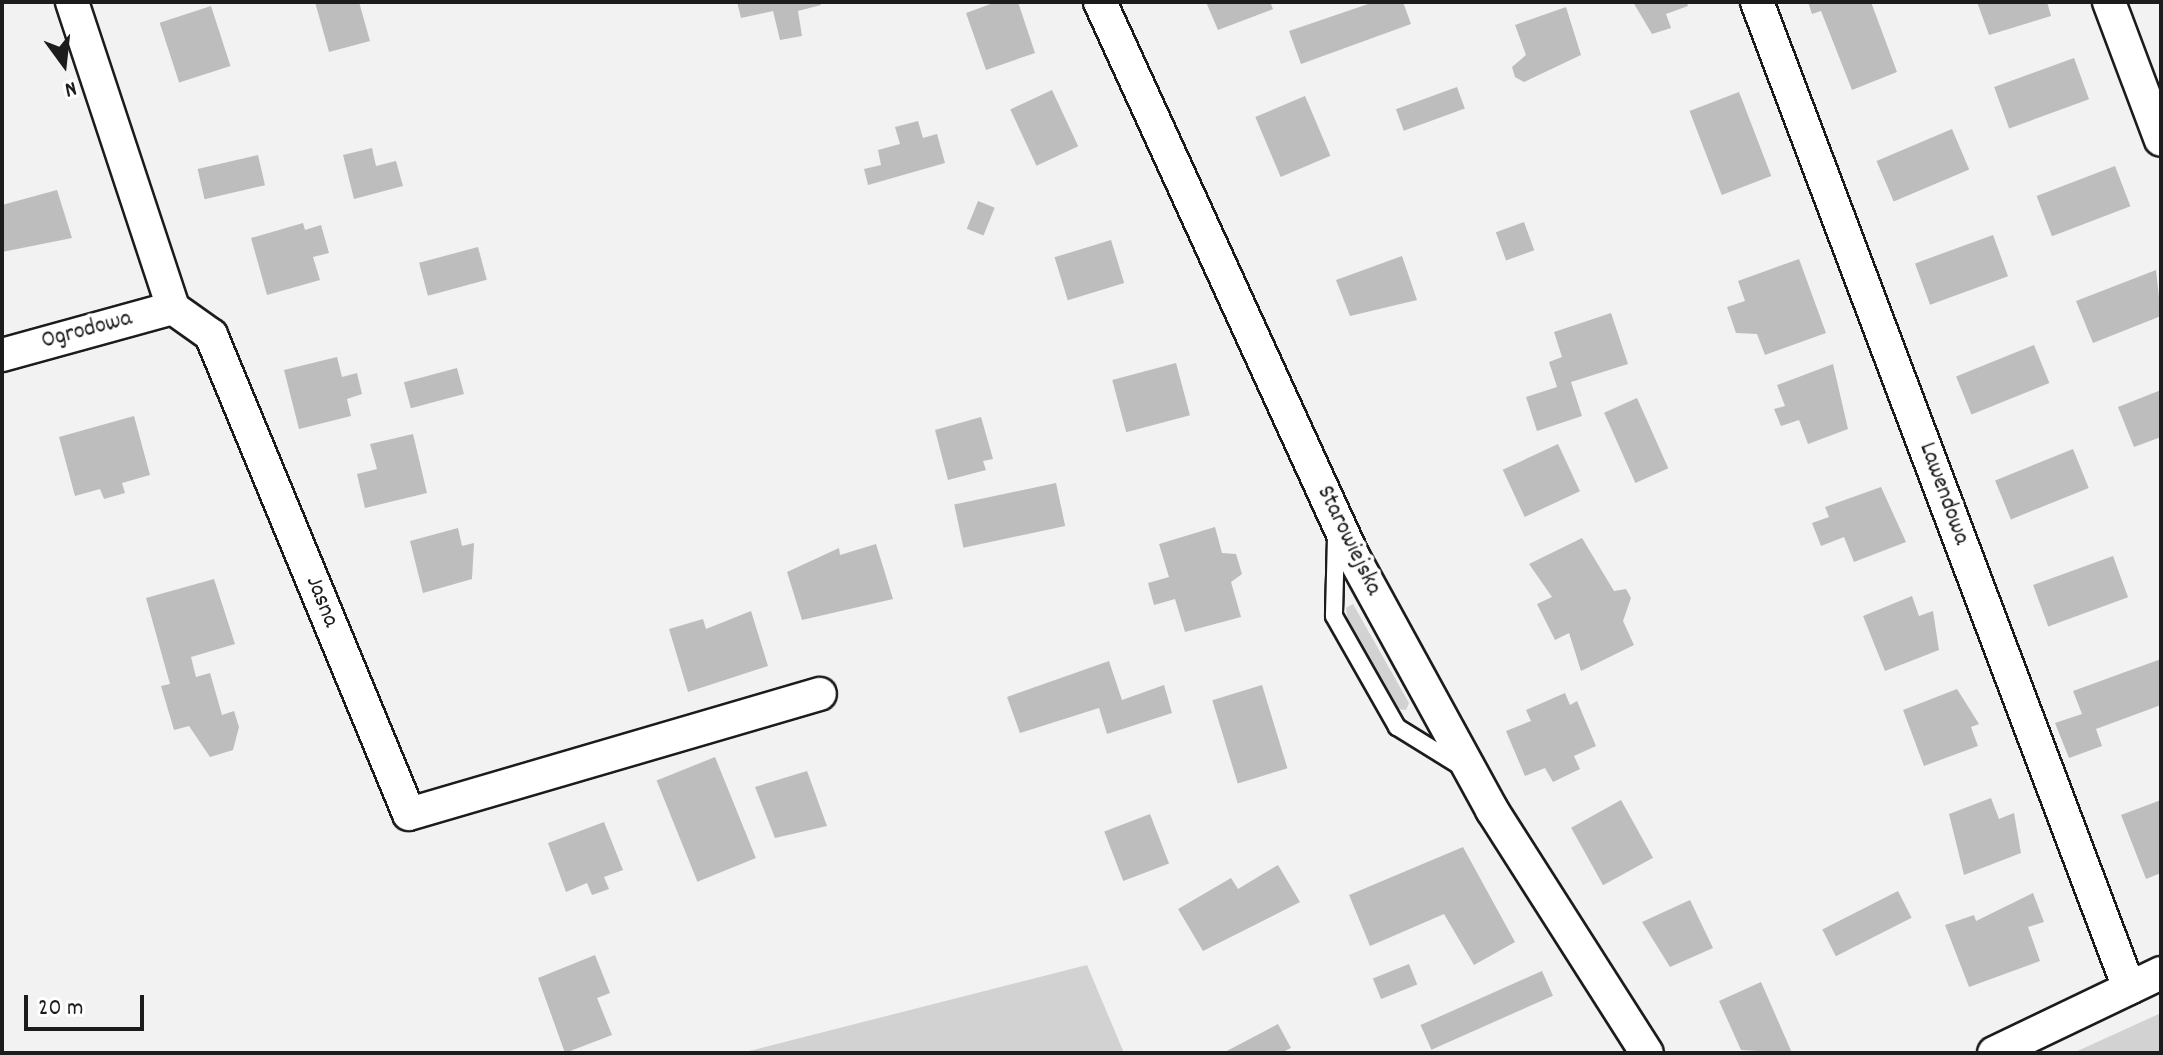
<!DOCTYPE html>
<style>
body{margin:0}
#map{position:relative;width:2163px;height:1055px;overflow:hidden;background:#f2f2f2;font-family:Dekko,sans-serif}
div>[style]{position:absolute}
.green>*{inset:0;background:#d2d2d2}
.building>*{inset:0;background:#bdbdbd;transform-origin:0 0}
.roads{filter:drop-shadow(2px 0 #1c1c1c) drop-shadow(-2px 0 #1c1c1c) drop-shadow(0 2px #1c1c1c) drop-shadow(0 -2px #1c1c1c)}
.lane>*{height:16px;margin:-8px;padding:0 8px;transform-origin:8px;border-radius:8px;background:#fff}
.street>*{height:32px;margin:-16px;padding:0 16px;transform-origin:16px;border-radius:16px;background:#fff}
span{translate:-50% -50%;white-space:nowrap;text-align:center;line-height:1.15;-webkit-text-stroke:7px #fff;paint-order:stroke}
.street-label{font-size:24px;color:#1c1c1c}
.frame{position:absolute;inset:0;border:4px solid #1c1c1c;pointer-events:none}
.north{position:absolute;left:24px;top:24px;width:80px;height:80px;-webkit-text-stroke:6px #fff;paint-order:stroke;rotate:165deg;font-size:22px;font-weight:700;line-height:32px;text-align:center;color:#1c1c1c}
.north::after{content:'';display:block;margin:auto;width:28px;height:36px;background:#1c1c1c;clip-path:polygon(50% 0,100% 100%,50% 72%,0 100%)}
.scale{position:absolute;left:24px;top:995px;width:120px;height:36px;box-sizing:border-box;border:4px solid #1c1c1c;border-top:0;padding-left:10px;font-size:24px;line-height:28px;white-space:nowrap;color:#1c1c1c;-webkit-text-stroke:6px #fff;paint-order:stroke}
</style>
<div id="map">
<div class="green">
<div style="clip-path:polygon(1353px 604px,1409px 703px,1406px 710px,1398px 709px,1348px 623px,1346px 608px)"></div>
<div style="clip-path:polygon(1087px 965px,1124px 1053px,741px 1053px)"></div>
<div style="clip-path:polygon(2161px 1013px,2161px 1053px,2073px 1053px)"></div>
</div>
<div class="building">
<div style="clip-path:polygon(315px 2px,359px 2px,370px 41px,329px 52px)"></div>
<div style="clip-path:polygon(737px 2px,820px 2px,821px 5px,798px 11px,802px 36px,780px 40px,773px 11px,741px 18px)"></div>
<div style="clip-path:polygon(996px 2px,1018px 2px,1035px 53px,986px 70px,966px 13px)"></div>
<div style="clip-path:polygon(1206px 2px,1270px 2px,1273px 9px,1218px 30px)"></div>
<div style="clip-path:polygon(1374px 2px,1403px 2px,1411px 24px,1301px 64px,1289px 31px)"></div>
<div style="clip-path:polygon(1633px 2px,1687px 2px,1688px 6px,1666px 14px,1671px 28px,1652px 34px)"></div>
<div style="clip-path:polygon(1808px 2px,1871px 2px,1897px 72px,1852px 90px,1821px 11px,1812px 14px)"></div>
<div style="clip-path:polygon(1977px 2px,2047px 2px,2051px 16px,1989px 35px)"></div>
<div style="left:211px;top:6px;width:63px;height:54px;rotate:72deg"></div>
<div style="clip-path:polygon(1566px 7px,1581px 55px,1524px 82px,1515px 77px,1512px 67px,1526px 55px,1515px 25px)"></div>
<div style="left:2074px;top:58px;width:44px;height:85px;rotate:70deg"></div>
<div style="left:1457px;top:87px;width:23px;height:65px;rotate:70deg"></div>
<div style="left:1052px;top:90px;width:62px;height:46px;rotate:65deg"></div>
<div style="left:1739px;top:92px;width:90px;height:53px;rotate:69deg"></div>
<div style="left:1305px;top:96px;width:65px;height:54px;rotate:67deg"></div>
<div style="clip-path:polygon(918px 121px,923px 138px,937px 134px,945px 163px,868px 185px,864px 169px,881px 165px,878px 150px,900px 144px,895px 127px)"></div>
<div style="left:1952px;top:129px;width:44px;height:82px;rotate:67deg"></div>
<div style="clip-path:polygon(372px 148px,376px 166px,396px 161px,403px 186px,354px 199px,343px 155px)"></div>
<div style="left:258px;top:155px;width:31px;height:62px;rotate:77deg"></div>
<div style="left:2115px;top:166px;width:43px;height:84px;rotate:69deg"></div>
<div style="clip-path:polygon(57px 190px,72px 238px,2px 252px,2px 205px)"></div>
<div style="left:978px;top:201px;width:18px;height:30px;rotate:22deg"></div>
<div style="left:1524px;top:222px;width:30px;height:30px;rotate:70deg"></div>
<div style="clip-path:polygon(303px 223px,305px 230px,321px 225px,329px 253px,313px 257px,320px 280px,267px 295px,251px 238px)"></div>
<div style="left:1993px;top:235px;width:44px;height:83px;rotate:70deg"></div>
<div style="left:1111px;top:240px;width:45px;height:59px;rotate:73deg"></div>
<div style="left:478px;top:247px;width:34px;height:61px;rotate:75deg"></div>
<div style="clip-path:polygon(1402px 256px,1417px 300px,1350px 316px,1336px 280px)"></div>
<div style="clip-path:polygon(1799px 259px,1826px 333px,1765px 355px,1757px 334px,1736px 333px,1727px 307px,1745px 301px,1738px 281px)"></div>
<div style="clip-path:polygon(2156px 270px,2161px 316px,2093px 343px,2076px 301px)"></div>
<div style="clip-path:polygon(1611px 313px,1628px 364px,1571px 382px,1582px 416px,1537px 431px,1526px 397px,1557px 387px,1549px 362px,1562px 357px,1554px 332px)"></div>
<div style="left:2034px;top:345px;width:41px;height:84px;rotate:68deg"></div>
<div style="clip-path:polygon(337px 357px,342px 377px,357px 373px,362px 394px,347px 399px,351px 416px,299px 429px,284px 370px)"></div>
<div style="left:1176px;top:363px;width:54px;height:66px;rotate:75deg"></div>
<div style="clip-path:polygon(1833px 364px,1848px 429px,1808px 444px,1799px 420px,1781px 426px,1774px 409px,1785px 406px,1777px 385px)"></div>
<div style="left:457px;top:368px;width:27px;height:55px;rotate:75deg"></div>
<div style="clip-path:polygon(2161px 390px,2161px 437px,2134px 447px,2118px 407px)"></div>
<div style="left:1637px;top:398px;width:77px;height:36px;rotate:66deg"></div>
<div style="clip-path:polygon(134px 416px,150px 475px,122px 483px,125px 493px,104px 499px,100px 489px,75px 496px,59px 437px)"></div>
<div style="clip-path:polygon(981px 417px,993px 459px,983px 461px,986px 470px,948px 480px,935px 430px)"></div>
<div style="clip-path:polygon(413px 434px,427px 493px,365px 508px,357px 474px,377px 469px,370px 444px)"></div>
<div style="left:1558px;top:444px;width:52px;height:61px;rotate:65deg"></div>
<div style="left:2073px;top:449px;width:42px;height:84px;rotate:68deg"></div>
<div style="left:1056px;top:483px;width:44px;height:104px;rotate:78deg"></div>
<div style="clip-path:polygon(1881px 487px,1906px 542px,1854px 562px,1844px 537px,1821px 546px,1812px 523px,1829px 517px,1825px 507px)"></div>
<div style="clip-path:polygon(1215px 527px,1222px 553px,1236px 554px,1242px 574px,1231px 582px,1241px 617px,1185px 632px,1175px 599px,1154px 605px,1148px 583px,1169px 577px,1159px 544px)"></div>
<div style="clip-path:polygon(458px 528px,462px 546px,474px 543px,472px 579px,423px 593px,410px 541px)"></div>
<div style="clip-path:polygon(1582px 538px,1614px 591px,1626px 589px,1631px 598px,1623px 621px,1634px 645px,1581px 671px,1569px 633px,1555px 640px,1537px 604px,1552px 597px,1529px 564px)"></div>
<div style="clip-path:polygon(876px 544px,893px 599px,802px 620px,787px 572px,839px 548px,840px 555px)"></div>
<div style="left:2113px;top:556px;width:44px;height:85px;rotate:70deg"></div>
<div style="clip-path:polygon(214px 579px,235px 644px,191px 657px,196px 677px,210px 673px,222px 715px,234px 711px,239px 727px,233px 750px,210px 757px,189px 726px,174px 730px,161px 686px,170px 684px,146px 598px)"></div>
<div style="clip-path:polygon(1912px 596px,1919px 616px,1933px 611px,1939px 650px,1885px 671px,1863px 616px)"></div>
<div style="clip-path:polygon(751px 611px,768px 666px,688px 692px,669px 629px,703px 619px,706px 629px)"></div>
<div style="clip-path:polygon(2161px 659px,2161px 705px,2096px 729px,2102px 746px,2069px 758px,2055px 723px,2082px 714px,2073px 691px)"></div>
<div style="clip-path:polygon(1109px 661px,1122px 700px,1164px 685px,1172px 713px,1107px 734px,1099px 708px,1020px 733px,1007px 697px)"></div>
<div style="left:1262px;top:685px;width:87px;height:52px;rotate:73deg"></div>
<div style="clip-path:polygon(1957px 689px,1979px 724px,1971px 727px,1978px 746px,1924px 766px,1903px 710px)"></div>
<div style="clip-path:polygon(1565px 693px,1570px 705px,1577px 701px,1596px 746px,1574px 756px,1580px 769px,1553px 782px,1545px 768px,1525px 776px,1506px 731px,1531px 721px,1526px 710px)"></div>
<div style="left:715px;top:757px;width:109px;height:63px;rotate:68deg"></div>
<div style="clip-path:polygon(807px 771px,827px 826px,775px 838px,755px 787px)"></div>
<div style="clip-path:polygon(1991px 798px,1999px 819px,2014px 813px,2021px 853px,1964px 875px,1949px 814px)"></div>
<div style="left:1621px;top:800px;width:66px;height:57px;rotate:61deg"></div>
<div style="clip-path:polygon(2161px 800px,2161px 873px,2146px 879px,2121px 815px)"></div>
<div style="left:1150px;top:814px;width:53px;height:49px;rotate:69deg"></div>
<div style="clip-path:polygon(604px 822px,623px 870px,604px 877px,609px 889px,592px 895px,587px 883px,566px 892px,548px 843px)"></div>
<div style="clip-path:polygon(1463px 847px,1515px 942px,1474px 965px,1444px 914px,1370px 946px,1349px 895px)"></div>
<div style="clip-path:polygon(1278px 865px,1300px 902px,1203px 951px,1178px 909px,1231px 878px,1238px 889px)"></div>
<div style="left:1898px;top:891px;width:30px;height:85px;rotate:63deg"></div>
<div style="clip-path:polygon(2033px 893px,2044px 922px,2028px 927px,2040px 961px,1969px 987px,1945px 925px,1974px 915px,1976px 921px)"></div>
<div style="clip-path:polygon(1690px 900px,1713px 948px,1670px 967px,1642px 922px)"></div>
<div style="clip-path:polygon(595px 955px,610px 993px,597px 998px,612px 1035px,565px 1053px,538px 978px)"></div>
<div style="left:1409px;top:964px;width:22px;height:39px;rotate:68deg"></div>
<div style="left:1542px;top:971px;width:27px;height:133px;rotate:66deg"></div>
<div style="clip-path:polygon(1761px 982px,1782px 1030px,1792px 1053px,1741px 1050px,1719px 1001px)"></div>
<div style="clip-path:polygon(1278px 1024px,1291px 1048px,1281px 1053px,1223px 1053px)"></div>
</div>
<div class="roads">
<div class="lane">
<div style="left:1336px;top:537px;width:79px;rotate:91.5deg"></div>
<div style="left:1334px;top:616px;width:128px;rotate:60.4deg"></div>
<div style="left:1397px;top:727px;width:78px;rotate:31.8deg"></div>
</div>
<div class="street">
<div style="left:72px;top:2px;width:322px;rotate:71.7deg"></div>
<div style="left:173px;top:308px;width:47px;rotate:35.4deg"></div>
<div style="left:211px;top:335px;width:518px;rotate:67.54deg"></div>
<div style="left:409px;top:814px;width:428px;rotate:-16.3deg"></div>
<div style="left:1100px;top:2px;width:609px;rotate:65.45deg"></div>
<div style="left:1353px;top:556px;width:290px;rotate:61.3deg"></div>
<div style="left:1492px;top:810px;width:288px;rotate:57.5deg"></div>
<div style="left:1757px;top:2px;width:1054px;rotate:69.33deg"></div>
<div style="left:2109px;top:2px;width:147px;rotate:69.4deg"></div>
<div style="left:2px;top:355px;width:177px;rotate:-15.4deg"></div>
<div style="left:1994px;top:1053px;width:185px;rotate:-25.6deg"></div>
</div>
</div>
<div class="street-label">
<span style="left:87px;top:331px;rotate:-15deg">Ogrodowa</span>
<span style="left:1943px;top:494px;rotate:70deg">Lawendowa</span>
<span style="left:1348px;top:541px;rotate:64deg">Starowiejska</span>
<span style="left:321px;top:602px;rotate:68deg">Jasna</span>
</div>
<div class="frame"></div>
<div class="north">N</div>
<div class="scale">20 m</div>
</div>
